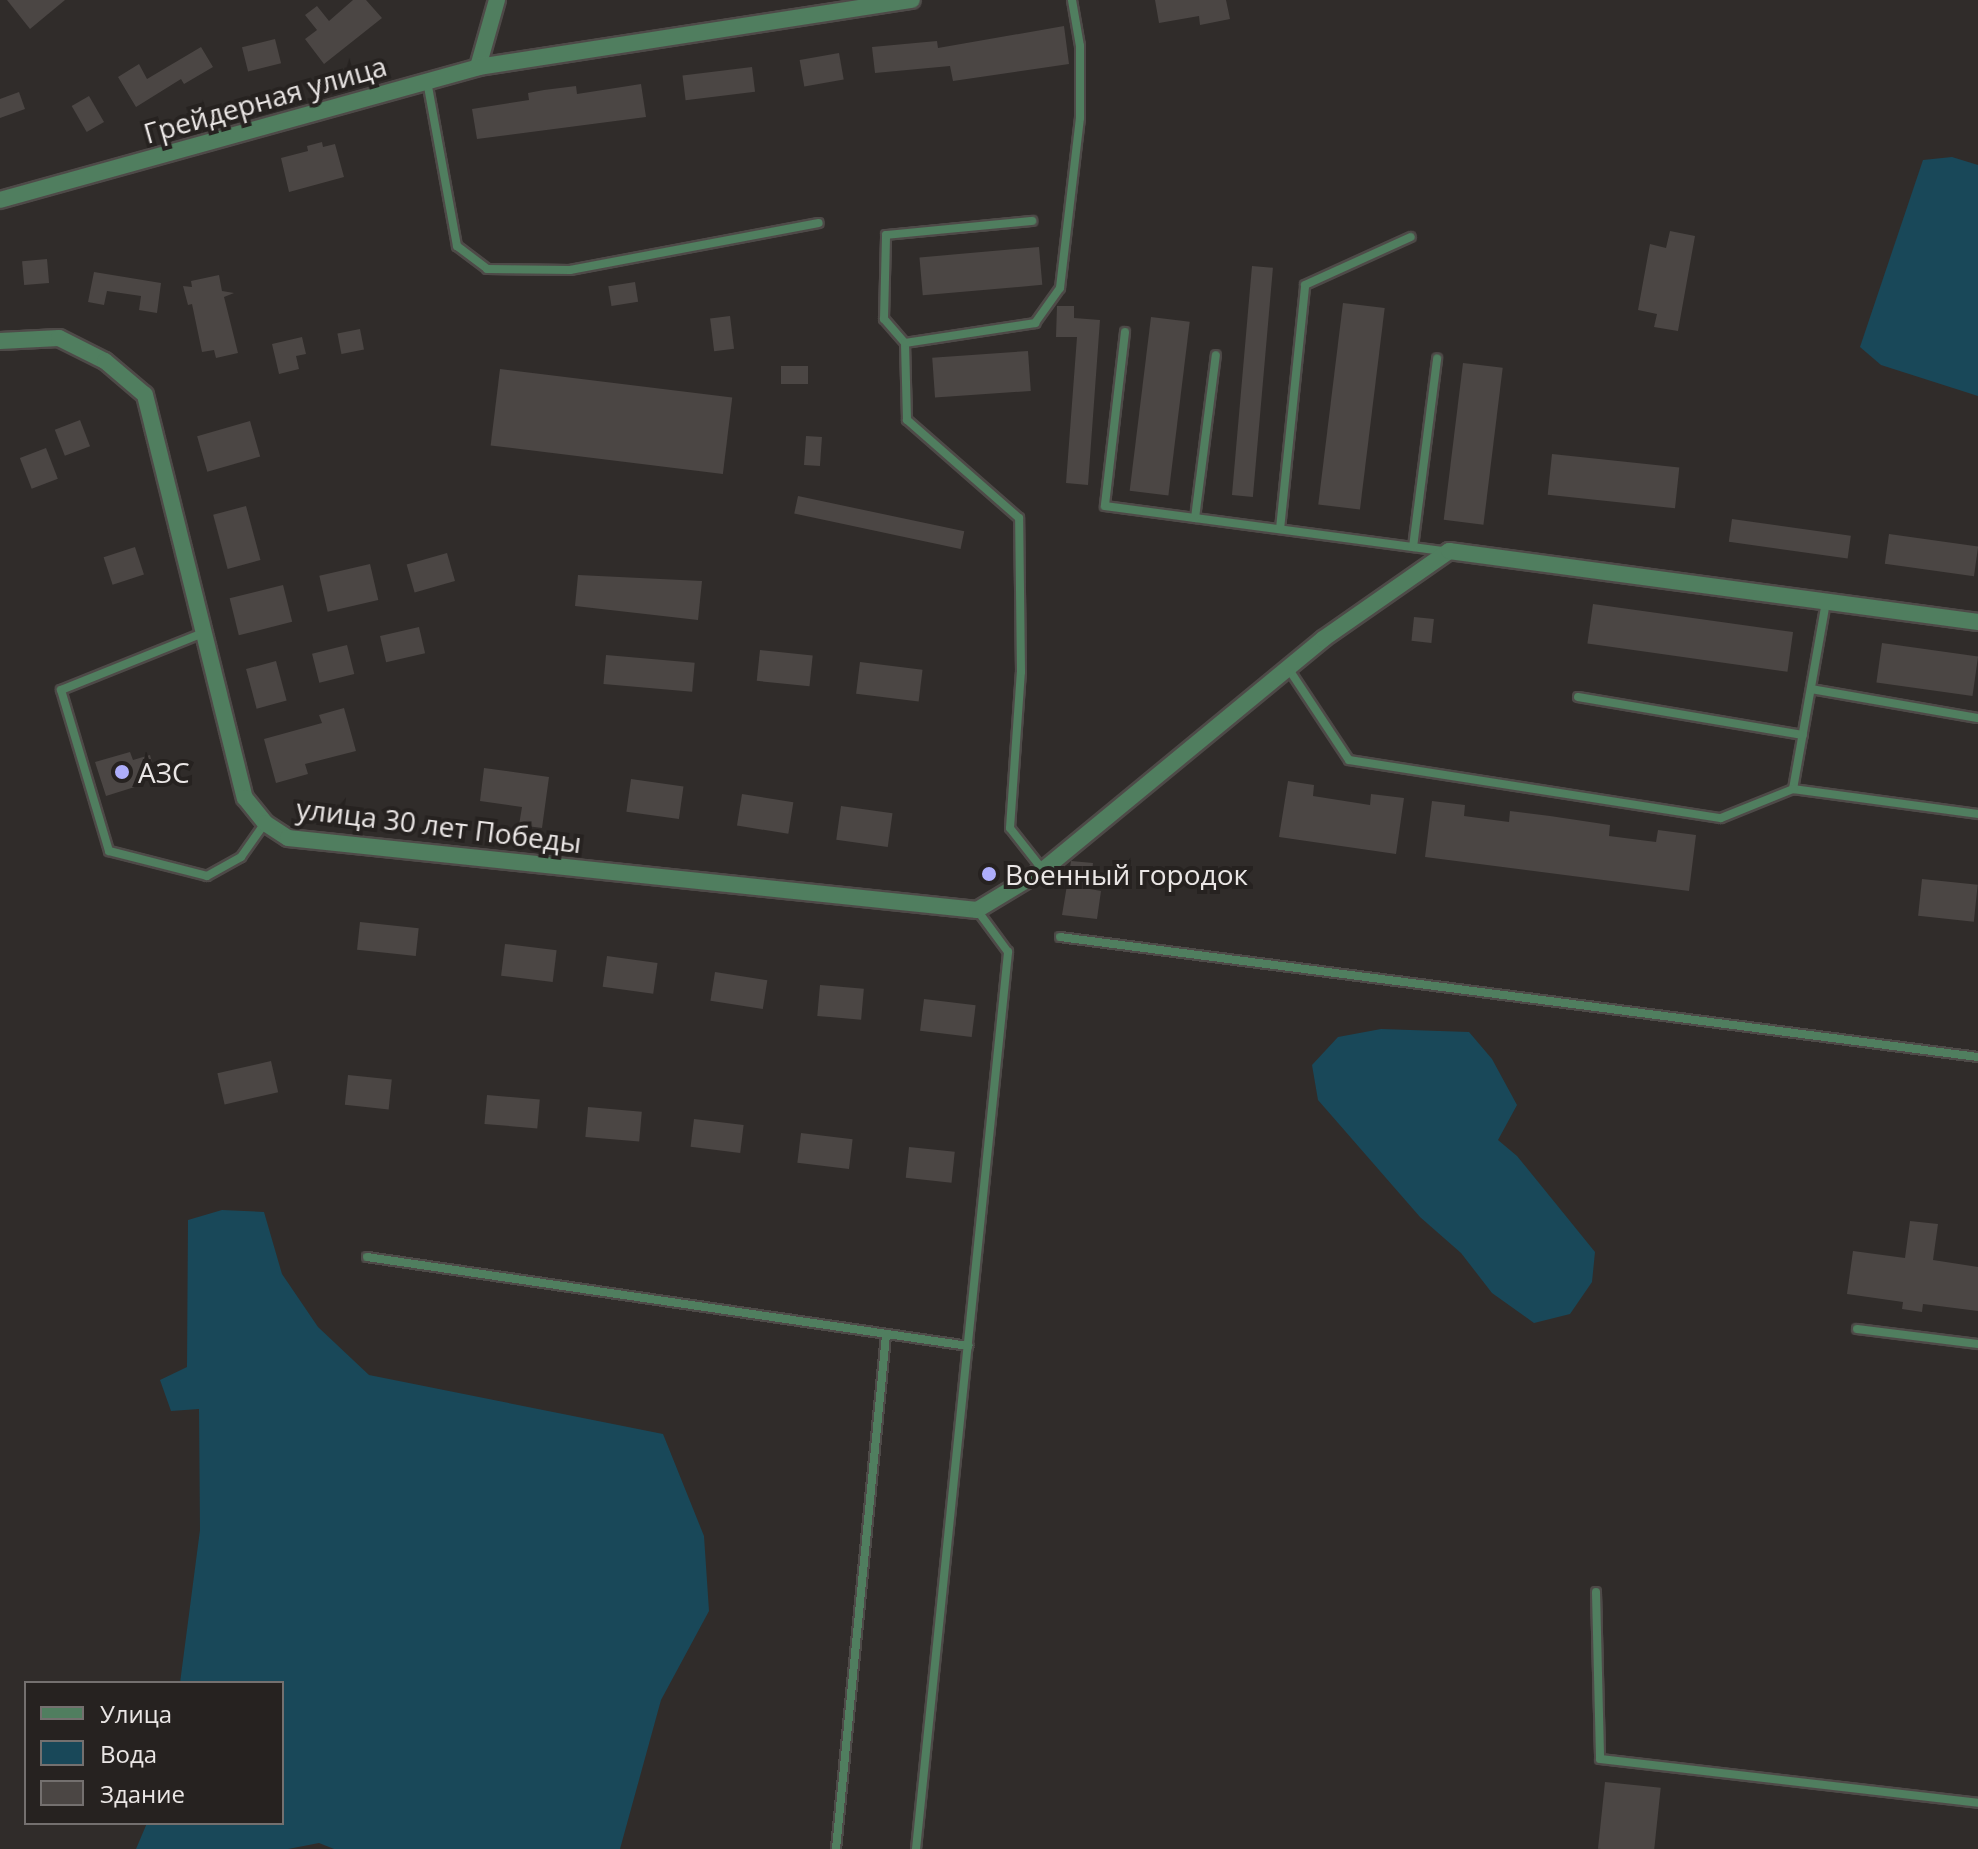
<!DOCTYPE html>
<meta charset="utf-8">
<style>
body{margin:0}
#map{position:relative;width:1978px;height:1849px;overflow:hidden;background:#302c2a;font-family:"Open Sans",sans-serif}
div>[style]{position:absolute}
.water>*{inset:0;background:#194859}
.building>*{inset:0;background:#4b4644;transform-origin:0 0}
.roads{filter:drop-shadow(2px 0 #4e4a48) drop-shadow(-2px 0 #4e4a48) drop-shadow(0 2px #4e4a48) drop-shadow(0 -2px #4e4a48)}
.service>*{height:8px;margin:-4px;padding:0 4px;transform-origin:4px;border-radius:4px;background:#507e5f}
.minor>*{height:16px;margin:-8px;padding:0 8px;transform-origin:8px;border-radius:8px;background:#507e5f}
.tertiary>*{height:16px;margin:-8px;padding:0 8px;transform-origin:8px;border-radius:8px;background:#507e5f}
.dots>*{width:22px;height:22px;translate:-50% -50%;box-sizing:border-box;border:4px solid #262220;border-radius:50%}
span{translate:-50% -50%;white-space:nowrap;text-align:center;line-height:1.15;-webkit-text-stroke:8px #262220;paint-order:stroke}
.street-label{font-size:28px;color:#eae6e5}
.poi-label{font-size:28px;color:#eae6e5}
.left{translate:0 -50%;text-align:left}
.legend{position:absolute;left:24px;top:1681px;width:260px;height:144px;box-sizing:border-box;background:#262220;border:2px solid #74706f;margin:0;padding:10px 14px;list-style:none;font-size:24px;color:#eae6e5}
.legend li{display:flex;align-items:center;gap:16px;height:40px}
.legend b{width:40px;border:2px solid #74706f}
</style>
<div id="map">
<div class="water">
<div style="clip-path:polygon(1952px 157px,1978px 165px,1978px 396px,1881px 365px,1860px 347px,1923px 160px)"></div>
<div style="clip-path:polygon(1381px 1029px,1469px 1032px,1492px 1059px,1517px 1105px,1498px 1140px,1517px 1156px,1595px 1252px,1592px 1282px,1570px 1314px,1534px 1323px,1492px 1293px,1461px 1253px,1420px 1217px,1318px 1100px,1312px 1065px,1338px 1037px)"></div>
<div style="clip-path:polygon(222px 1210px,264px 1212px,282px 1274px,318px 1327px,369px 1375px,663px 1434px,704px 1536px,709px 1611px,661px 1700px,620px 1849px,334px 1849px,319px 1843px,288px 1849px,136px 1849px,147px 1823px,282px 1823px,282px 1683px,180px 1683px,200px 1530px,199px 1409px,171px 1411px,160px 1380px,187px 1367px,188px 1220px)"></div>
</div>
<div class="building">
<div style="clip-path:polygon(7px 0,65px 0,30px 29px)"></div>
<div style="clip-path:polygon(353px 0,366px 0,382px 18px,324px 64px,305px 39px,317px 30px,305px 15px,317px 6px,329px 21px)"></div>
<div style="clip-path:polygon(1155px 0,1226px 0,1230px 19px,1200px 25px,1199px 16px,1159px 23px)"></div>
<div style="clip-path:polygon(1064px 26px,1069px 64px,953px 81px,950px 66px,875px 73px,872px 47px,937px 41px,938px 48px)"></div>
<div style="left:275px;top:39px;width:25px;height:34px;rotate:76deg"></div>
<div style="clip-path:polygon(201px 47px,213px 67px,184px 84px,181px 79px,136px 107px,118px 77px,139px 64px,147px 79px)"></div>
<div style="left:839px;top:53px;width:27px;height:40px;rotate:80deg"></div>
<div style="left:752px;top:67px;width:25px;height:70px;rotate:83deg"></div>
<div style="clip-path:polygon(641px 84px,646px 117px,477px 139px,472px 109px,529px 100px,528px 93px,544px 90px,576px 86px,577px 94px)"></div>
<div style="clip-path:polygon(19px 92px,25px 109px,0 118px,0 99px)"></div>
<div style="left:89px;top:96px;width:30px;height:20px;rotate:60deg"></div>
<div style="clip-path:polygon(322px 142px,323px 147px,335px 144px,344px 177px,289px 192px,281px 158px,308px 151px,307px 146px)"></div>
<div style="clip-path:polygon(1670px 231px,1695px 236px,1678px 331px,1654px 327px,1657px 314px,1638px 310px,1650px 244px,1666px 248px)"></div>
<div style="left:1039px;top:247px;width:38px;height:120px;rotate:85deg"></div>
<div style="left:47px;top:259px;width:24px;height:25px;rotate:85deg"></div>
<div style="left:1252px;top:266px;width:21px;height:230px;rotate:5deg"></div>
<div style="clip-path:polygon(94px 272px,161px 283px,157px 313px,139px 310px,141px 296px,107px 291px,104px 305px,88px 302px)"></div>
<div style="clip-path:polygon(219px 275px,222px 291px,234px 293px,224px 297px,238px 353px,216px 358px,214px 350px,202px 352px,192px 304px,188px 305px,183px 286px,192px 287px,191px 281px)"></div>
<div style="left:635px;top:282px;width:20px;height:27px;rotate:81deg"></div>
<div style="left:1343px;top:303px;width:42px;height:203px;rotate:7deg"></div>
<div style="clip-path:polygon(1057px 306px,1074px 306px,1074px 318px,1100px 320px,1088px 485px,1066px 483px,1077px 337px,1056px 337px)"></div>
<div style="left:730px;top:316px;width:33px;height:20px;rotate:83deg"></div>
<div style="left:1151px;top:317px;width:39px;height:175px;rotate:7deg"></div>
<div style="left:360px;top:329px;width:21px;height:23px;rotate:79deg"></div>
<div style="clip-path:polygon(302px 337px,306px 354px,296px 356px,299px 369px,279px 374px,272px 344px)"></div>
<div style="left:1028px;top:351px;width:40px;height:96px;rotate:86deg"></div>
<div style="left:1463px;top:363px;width:40px;height:158px;rotate:7deg"></div>
<div style="left:781px;top:366px;width:27px;height:18px"></div>
<div style="left:500px;top:369px;width:234px;height:77px;rotate:7deg"></div>
<div style="left:80px;top:420px;width:28px;height:27px;rotate:69deg"></div>
<div style="left:250px;top:421px;width:37px;height:55px;rotate:74deg"></div>
<div style="left:806px;top:436px;width:16px;height:29px;rotate:4deg"></div>
<div style="left:46px;top:448px;width:33px;height:28px;rotate:69deg"></div>
<div style="left:1552px;top:454px;width:128px;height:41px;rotate:6deg"></div>
<div style="left:798px;top:496px;width:170px;height:18px;rotate:12deg"></div>
<div style="left:246px;top:506px;width:56px;height:34px;rotate:75deg"></div>
<div style="left:1732px;top:519px;width:120px;height:23px;rotate:8deg"></div>
<div style="left:1889px;top:534px;width:90px;height:30px;rotate:8deg"></div>
<div style="left:135px;top:547px;width:29px;height:33px;rotate:72deg"></div>
<div style="left:447px;top:553px;width:29px;height:42px;rotate:74deg"></div>
<div style="left:370px;top:564px;width:37px;height:52px;rotate:77deg"></div>
<div style="clip-path:polygon(578px 575px,702px 581px,698px 620px,575px 606px)"></div>
<div style="left:283px;top:585px;width:38px;height:55px;rotate:76deg"></div>
<div style="left:1593px;top:604px;width:202px;height:40px;rotate:8deg"></div>
<div style="left:1414px;top:617px;width:20px;height:24px;rotate:6deg"></div>
<div style="left:419px;top:627px;width:27px;height:40px;rotate:77deg"></div>
<div style="left:1882px;top:643px;width:97px;height:40px;rotate:8deg"></div>
<div style="left:347px;top:645px;width:30px;height:36px;rotate:76deg"></div>
<div style="left:760px;top:650px;width:53px;height:31px;rotate:6deg"></div>
<div style="left:606px;top:655px;width:89px;height:29px;rotate:5deg"></div>
<div style="left:276px;top:661px;width:41px;height:31px;rotate:75deg"></div>
<div style="left:860px;top:662px;width:63px;height:32px;rotate:7deg"></div>
<div style="clip-path:polygon(344px 708px,356px 751px,305px 764px,308px 774px,276px 783px,264px 739px,322px 723px,319px 715px)"></div>
<div style="clip-path:polygon(130px 752px,133px 760px,150px 755px,154px 770px,138px 775px,141px 785px,106px 796px,95px 762px)"></div>
<div style="clip-path:polygon(484px 768px,549px 777px,542px 828px,519px 825px,522px 807px,480px 801px)"></div>
<div style="left:631px;top:779px;width:53px;height:33px;rotate:8deg"></div>
<div style="clip-path:polygon(1288px 781px,1314px 785px,1313px 796px,1370px 805px,1371px 794px,1404px 798px,1396px 854px,1279px 837px)"></div>
<div style="left:742px;top:794px;width:52px;height:32px;rotate:9deg"></div>
<div style="clip-path:polygon(1432px 801px,1465px 805px,1464px 816px,1509px 822px,1510px 811px,1550px 816px,1610px 825px,1609px 836px,1656px 842px,1658px 830px,1696px 835px,1689px 891px,1425px 857px)"></div>
<div style="left:841px;top:806px;width:52px;height:34px;rotate:8deg"></div>
<div style="clip-path:polygon(1071px 861px,1093px 863px,1090px 889px,1101px 891px,1097px 919px,1062px 915px)"></div>
<div style="left:1922px;top:879px;width:56px;height:37px;rotate:6deg"></div>
<div style="left:360px;top:922px;width:59px;height:28px;rotate:6deg"></div>
<div style="left:505px;top:944px;width:52px;height:32px;rotate:7deg"></div>
<div style="left:607px;top:956px;width:51px;height:31px;rotate:8deg"></div>
<div style="left:715px;top:972px;width:53px;height:29px;rotate:9deg"></div>
<div style="left:820px;top:985px;width:44px;height:31px;rotate:5deg"></div>
<div style="left:924px;top:999px;width:52px;height:32px;rotate:7deg"></div>
<div style="left:271px;top:1061px;width:32px;height:55px;rotate:77deg"></div>
<div style="left:348px;top:1075px;width:44px;height:30px;rotate:6deg"></div>
<div style="left:487px;top:1095px;width:53px;height:29px;rotate:5deg"></div>
<div style="left:588px;top:1107px;width:54px;height:30px;rotate:5deg"></div>
<div style="left:694px;top:1119px;width:50px;height:28px;rotate:7deg"></div>
<div style="left:801px;top:1133px;width:52px;height:30px;rotate:7deg"></div>
<div style="left:909px;top:1147px;width:46px;height:31px;rotate:6deg"></div>
<div style="clip-path:polygon(1910px 1221px,1938px 1224px,1933px 1260px,1978px 1267px,1978px 1311px,1923px 1304px,1922px 1312px,1902px 1309px,1903px 1302px,1847px 1294px,1853px 1251px,1905px 1258px)"></div>
<div style="left:1605px;top:1782px;width:56px;height:67px;rotate:6deg"></div>
</div>
<div class="roads">
<div class="service">
<div style="left:427px;top:81px;width:168px;rotate:79.7deg"></div>
<div style="left:457px;top:246px;width:38px;rotate:37deg"></div>
<div style="left:487px;top:269px;width:83px;rotate:0.7deg"></div>
<div style="left:570px;top:270px;width:253px;rotate:-10.7deg"></div>
<div style="left:1125px;top:332px;width:175px;rotate:96.6deg"></div>
<div style="left:1105px;top:506px;width:342px;rotate:7.6deg"></div>
<div style="left:905px;top:343px;width:32px;rotate:-131deg"></div>
<div style="left:884px;top:319px;width:84px;rotate:-88.6deg"></div>
<div style="left:886px;top:235px;width:147px;rotate:-5.5deg"></div>
<div style="left:1195px;top:518px;width:164px;rotate:-82.7deg"></div>
<div style="left:1280px;top:529px;width:245px;rotate:-84.1deg"></div>
<div style="left:1305px;top:285px;width:116px;rotate:-24.4deg"></div>
<div style="left:1413px;top:547px;width:190px;rotate:-82.7deg"></div>
<div style="left:1826px;top:602px;width:190px;rotate:100deg"></div>
<div style="left:1793px;top:789px;width:187px;rotate:7.7deg"></div>
<div style="left:203px;top:633px;width:153px;rotate:158.1deg"></div>
<div style="left:61px;top:690px;width:168px;rotate:73.4deg"></div>
<div style="left:109px;top:851px;width:101px;rotate:14.3deg"></div>
<div style="left:207px;top:876px;width:39px;rotate:-29deg"></div>
<div style="left:241px;top:857px;width:42px;rotate:-54.8deg"></div>
<div style="left:1288px;top:668px;width:110px;rotate:56.5deg"></div>
<div style="left:1349px;top:760px;width:376px;rotate:8.9deg"></div>
<div style="left:1721px;top:818px;width:78px;rotate:-21.9deg"></div>
<div style="left:1811px;top:689px;width:169px;rotate:9.9deg"></div>
<div style="left:1578px;top:697px;width:228px;rotate:9.6deg"></div>
<div style="left:1043px;top:870px;width:53px;rotate:-128.2deg"></div>
<div style="left:1010px;top:828px;width:156px;rotate:-86deg"></div>
<div style="left:1021px;top:672px;width:154px;rotate:-90.7deg"></div>
<div style="left:1019px;top:518px;width:149px;rotate:-138.8deg"></div>
<div style="left:907px;top:420px;width:77px;rotate:-91.5deg"></div>
<div style="left:905px;top:343px;width:132px;rotate:-8.7deg"></div>
<div style="left:1035px;top:323px;width:43px;rotate:-54.5deg"></div>
<div style="left:1060px;top:288px;width:171px;rotate:-83.3deg"></div>
<div style="left:1080px;top:118px;width:72px;rotate:-90deg"></div>
<div style="left:1080px;top:46px;width:47px;rotate:-99.9deg"></div>
<div style="left:1060px;top:937px;width:926px;rotate:7.45deg"></div>
<div style="left:367px;top:1257px;width:608px;rotate:8.42deg"></div>
<div style="left:1857px;top:1329px;width:122px;rotate:7.1deg"></div>
<div style="left:1596px;top:1592px;width:167px;rotate:88.6deg"></div>
<div style="left:1600px;top:1759px;width:381px;rotate:6.6deg"></div>
<div style="left:836px;top:1849px;width:516px;rotate:-84.44deg"></div>
<div style="left:916px;top:1849px;width:902px;rotate:-84.14deg"></div>
<div style="left:1008px;top:952px;width:52px;rotate:-126.4deg"></div>
</div>
<div class="minor">
<div style="left:478px;top:67px;width:70px;rotate:-74.2deg"></div>
<div style="left:0;top:200px;width:496px;rotate:-15.5deg"></div>
<div style="left:478px;top:67px;width:439px;rotate:-8.8deg"></div>
</div>
<div class="tertiary">
<div style="left:0;top:341px;width:59px;rotate:-2.9deg"></div>
<div style="left:59px;top:338px;width:51px;rotate:26.6deg"></div>
<div style="left:105px;top:361px;width:52px;rotate:40.4deg"></div>
<div style="left:145px;top:395px;width:415px;rotate:76.1deg"></div>
<div style="left:245px;top:798px;width:32px;rotate:51deg"></div>
<div style="left:265px;top:823px;width:27px;rotate:33deg"></div>
<div style="left:288px;top:838px;width:693px;rotate:5.97deg"></div>
<div style="left:977px;top:910px;width:77px;rotate:-31.2deg"></div>
<div style="left:1043px;top:870px;width:363px;rotate:-39.5deg"></div>
<div style="left:1323px;top:639px;width:154px;rotate:-34.9deg"></div>
<div style="left:1449px;top:551px;width:534px;rotate:7.64deg"></div>
</div>
</div>
<div class="dots">
<div style="left:122px;top:772px;background:#aeaefb"></div>
<div style="left:989px;top:874px;background:#aeaefb"></div>
</div>
<div class="street-label">
<span style="left:265px;top:99px;rotate:-16deg">Грейдерная улица</span>
<span style="left:439px;top:825px;rotate:7deg">улица 30 лет Победы</span>
</div>
<div class="poi-label">
<span class="left" style="left:138px;top:772px">АЗС</span>
<span class="left" style="left:1005px;top:874px">Военный городок</span>
</div>
<ul class="legend">
<li><b style="height:10px;background:#507e5f"></b>Улица</li>
<li><b style="height:22px;background:#194859"></b>Вода</li>
<li><b style="height:22px;background:#4b4644"></b>Здание</li>
</ul>
</div>
